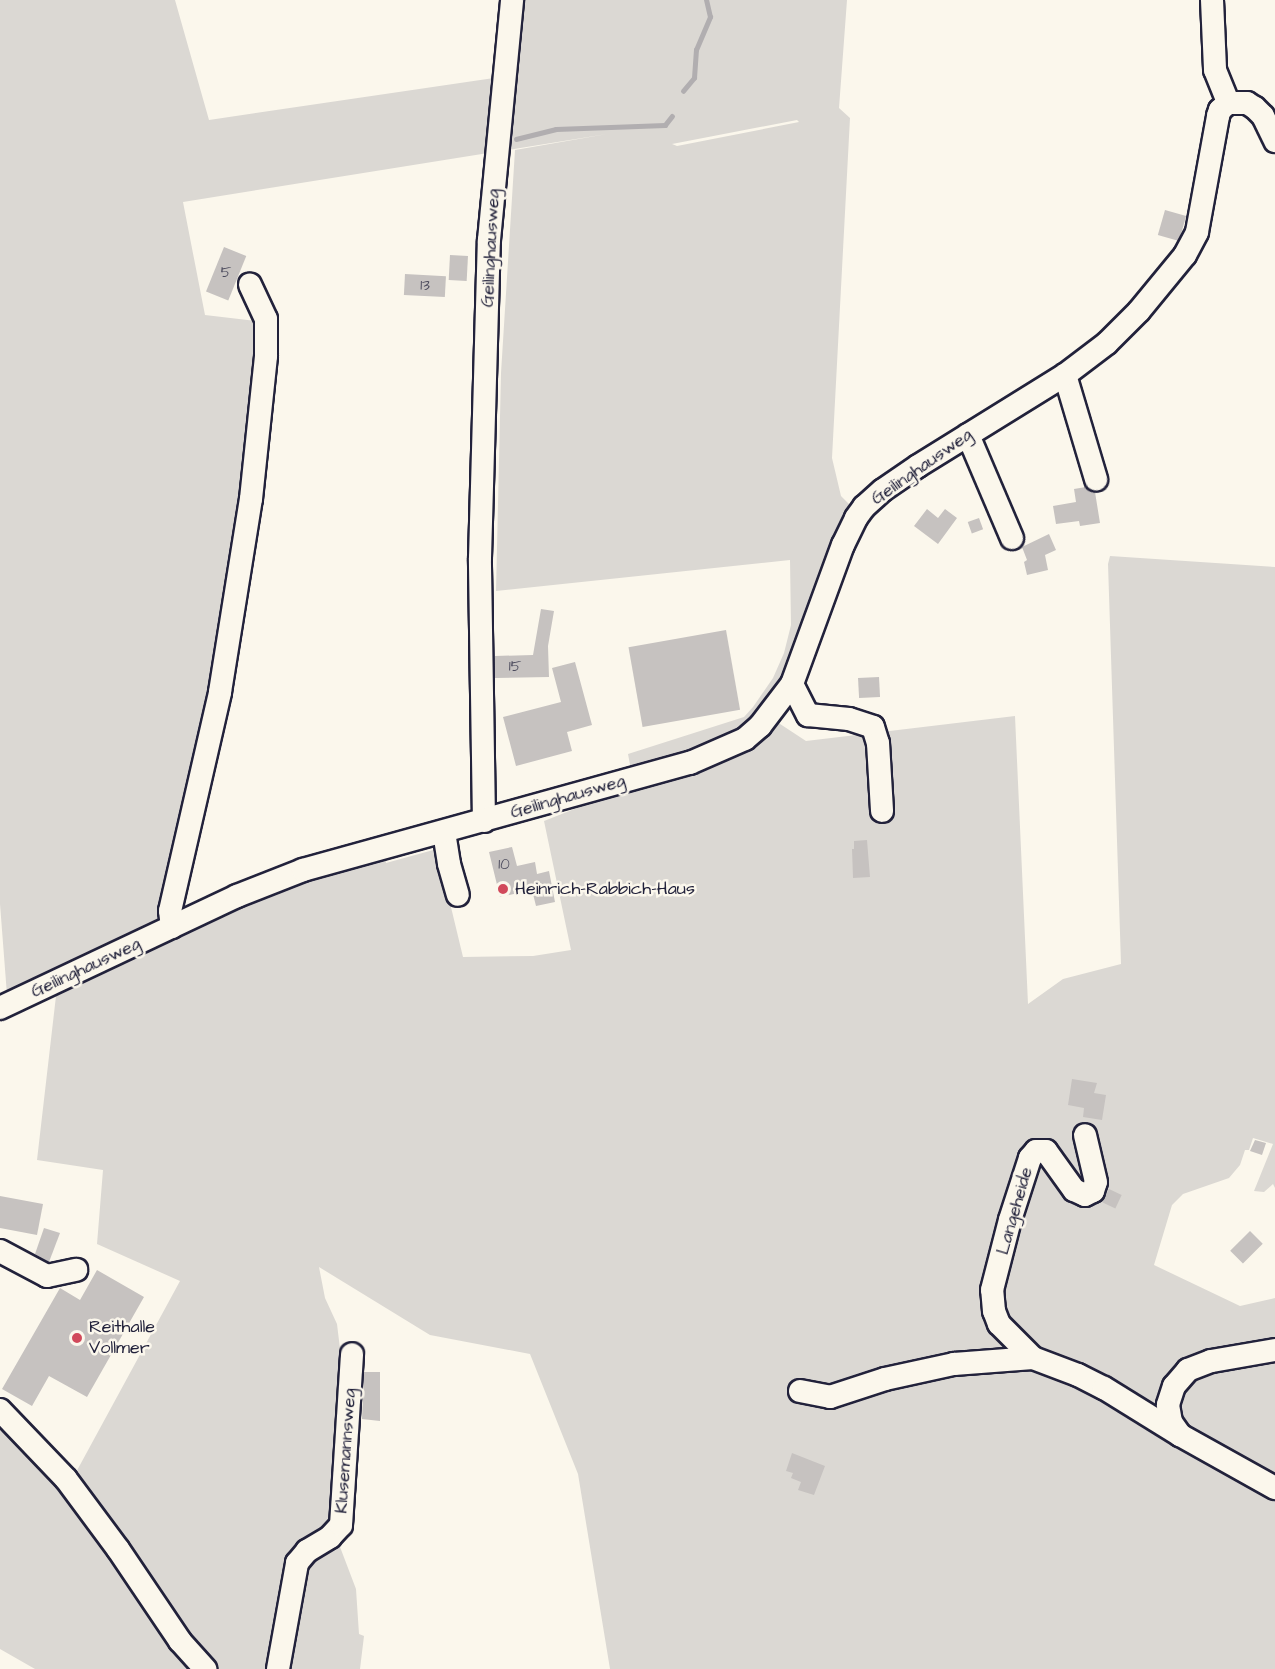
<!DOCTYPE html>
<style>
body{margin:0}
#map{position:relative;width:1275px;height:1669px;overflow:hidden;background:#fbf7ec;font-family:"Architects Daughter",sans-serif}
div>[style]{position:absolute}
.green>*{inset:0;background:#dbd8d3}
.stream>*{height:4.5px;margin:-2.25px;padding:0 2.25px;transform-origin:2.25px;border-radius:2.25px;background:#b1aeb0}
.building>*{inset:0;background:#c6c2c0;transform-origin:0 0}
.roads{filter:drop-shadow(2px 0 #22223b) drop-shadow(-2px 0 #22223b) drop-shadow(0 2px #22223b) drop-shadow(0 -2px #22223b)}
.minor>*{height:22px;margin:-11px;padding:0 11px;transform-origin:11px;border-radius:11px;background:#fbf7ec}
.dots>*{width:16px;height:16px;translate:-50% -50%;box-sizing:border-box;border:3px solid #fbf7ec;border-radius:50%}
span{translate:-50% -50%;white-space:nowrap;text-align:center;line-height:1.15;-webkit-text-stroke:5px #fbf7ec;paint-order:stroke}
.number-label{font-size:15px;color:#4b4a5c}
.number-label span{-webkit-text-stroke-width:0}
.street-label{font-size:18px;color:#22223b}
.poi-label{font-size:18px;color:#22223b}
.left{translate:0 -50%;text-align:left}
</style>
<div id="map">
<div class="green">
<div style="clip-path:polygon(evenodd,0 0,175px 0,209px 120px,494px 78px,503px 0,847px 0,839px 108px,850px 118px,832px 458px,841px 496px,853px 508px,788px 681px,746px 734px,632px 775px,628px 754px,744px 717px,753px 707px,773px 678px,784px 653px,791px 625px,790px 560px,496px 591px,501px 373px,515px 150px,607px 134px,183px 202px,205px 315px,257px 321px,249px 490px,169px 927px,7px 995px,0 904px,0 0,797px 120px,799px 122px,677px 146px,672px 144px,797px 120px)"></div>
<div style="clip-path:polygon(1110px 556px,1275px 567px,1275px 1188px,1273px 1184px,1264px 1192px,1254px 1191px,1273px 1144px,1253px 1138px,1249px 1150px,1245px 1150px,1240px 1165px,1229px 1178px,1183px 1194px,1172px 1205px,1154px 1265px,1240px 1306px,1275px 1298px,1275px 1669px,610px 1669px,578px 1474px,530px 1354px,430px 1335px,319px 1267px,325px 1298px,337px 1324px,345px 1390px,337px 1539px,356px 1589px,359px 1634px,364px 1636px,360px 1669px,35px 1669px,0 1649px,0 1420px,68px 1487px,180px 1281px,97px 1244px,103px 1170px,37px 1160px,56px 996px,173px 928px,386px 850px,386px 863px,437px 849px,463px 957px,533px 956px,571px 950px,544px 821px,582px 806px,693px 774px,727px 758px,774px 720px,806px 741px,1015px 716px,1028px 1004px,1063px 979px,1121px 964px,1108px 564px)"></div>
</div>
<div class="stream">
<div style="left:683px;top:91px;width:17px;rotate:-50deg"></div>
<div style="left:694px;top:78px;width:28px;rotate:-86deg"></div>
<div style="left:696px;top:50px;width:36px;rotate:-67deg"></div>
<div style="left:710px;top:17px;width:17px;rotate:-103deg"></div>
<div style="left:516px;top:139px;width:41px;rotate:-14deg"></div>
<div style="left:556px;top:129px;width:109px;rotate:-2.1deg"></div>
<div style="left:665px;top:125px;width:11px;rotate:-52deg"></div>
</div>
<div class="building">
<div style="left:1165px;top:210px;width:22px;height:26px;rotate:16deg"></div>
<div style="left:224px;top:247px;width:24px;height:48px;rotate:22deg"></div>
<div style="left:450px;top:255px;width:18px;height:25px;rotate:3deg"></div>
<div style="left:405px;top:274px;width:41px;height:21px;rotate:3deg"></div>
<div style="clip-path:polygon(1086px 487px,1095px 492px,1100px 523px,1080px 526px,1079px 521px,1056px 524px,1053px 506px,1076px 502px,1074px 489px)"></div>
<div style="clip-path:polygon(927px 509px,938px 518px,945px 509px,957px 518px,938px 544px,914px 526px)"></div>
<div style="left:979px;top:518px;width:12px;height:12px;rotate:70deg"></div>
<div style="clip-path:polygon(1049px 534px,1056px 550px,1045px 555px,1048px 570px,1027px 575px,1024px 562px,1027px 560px,1022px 547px)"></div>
<div style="clip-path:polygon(541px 609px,554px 611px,548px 646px,549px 677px,495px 678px,495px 656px,533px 655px)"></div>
<div style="left:726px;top:630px;width:81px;height:99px;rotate:80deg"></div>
<div style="clip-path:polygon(575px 662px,592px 725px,567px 732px,572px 751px,516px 766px,503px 717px,561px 702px,552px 668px)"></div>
<div style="left:879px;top:677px;width:20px;height:21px;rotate:87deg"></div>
<div style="clip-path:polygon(867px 840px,870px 877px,853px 878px,852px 849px,854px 849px,854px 841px)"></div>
<div style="clip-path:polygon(512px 847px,517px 866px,535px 862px,537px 874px,549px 871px,555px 902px,536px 906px,532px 890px,500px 897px,489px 852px)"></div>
<div style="clip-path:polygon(1072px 1079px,1097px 1083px,1094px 1093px,1106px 1095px,1102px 1120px,1083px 1117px,1084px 1108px,1068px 1105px)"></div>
<div style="clip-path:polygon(1255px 1140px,1266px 1143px,1262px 1155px,1250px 1151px)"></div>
<div style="left:1109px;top:1189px;width:14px;height:15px;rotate:25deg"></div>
<div style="clip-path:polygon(0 1196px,43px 1204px,37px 1235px,0 1228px)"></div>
<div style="clip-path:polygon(44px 1228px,60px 1233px,49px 1262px,35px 1254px)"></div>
<div style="left:1250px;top:1231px;width:18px;height:28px;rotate:45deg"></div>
<div style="clip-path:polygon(97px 1270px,144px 1297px,87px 1397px,49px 1376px,32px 1406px,2px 1389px,60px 1288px,80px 1300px)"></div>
<div style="clip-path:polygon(364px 1372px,380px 1372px,380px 1421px,362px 1419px)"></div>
<div style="clip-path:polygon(792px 1453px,825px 1466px,814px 1495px,798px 1490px,801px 1482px,791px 1478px,793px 1473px,786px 1471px)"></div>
</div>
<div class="roads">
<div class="minor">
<div style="left:1212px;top:0;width:70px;rotate:87.5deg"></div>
<div style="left:1215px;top:70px;width:35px;rotate:68deg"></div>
<div style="left:1228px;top:103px;width:19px"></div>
<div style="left:1247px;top:103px;width:9px;rotate:32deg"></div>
<div style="left:1255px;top:108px;width:11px;rotate:45deg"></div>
<div style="left:1263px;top:116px;width:28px;rotate:64deg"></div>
<div style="left:1065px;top:375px;width:109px;rotate:73.4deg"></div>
<div style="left:968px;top:435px;width:112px;rotate:66.9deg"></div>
<div style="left:792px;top:684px;width:35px;rotate:63deg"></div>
<div style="left:808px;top:715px;width:41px;rotate:5.6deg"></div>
<div style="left:849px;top:719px;width:25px;rotate:18deg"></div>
<div style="left:873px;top:727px;width:17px;rotate:73deg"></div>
<div style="left:878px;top:743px;width:68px;rotate:86.6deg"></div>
<div style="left:484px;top:821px;width:263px;rotate:-90.9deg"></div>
<div style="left:480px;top:558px;width:318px;rotate:-88.4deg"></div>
<div style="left:489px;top:240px;width:241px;rotate:-84.5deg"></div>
<div style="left:444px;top:832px;width:32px;rotate:81deg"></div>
<div style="left:449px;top:864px;width:32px;rotate:74deg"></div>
<div style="left:172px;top:927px;width:16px;rotate:-97deg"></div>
<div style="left:170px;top:911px;width:225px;rotate:-77.1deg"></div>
<div style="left:220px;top:692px;width:195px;rotate:-80.9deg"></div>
<div style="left:251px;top:499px;width:144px;rotate:-84deg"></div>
<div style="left:266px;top:356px;width:37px;rotate:-90deg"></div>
<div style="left:266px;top:319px;width:38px;rotate:-115deg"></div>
<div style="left:0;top:1008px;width:262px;rotate:-25.3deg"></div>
<div style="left:237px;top:896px;width:71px;rotate:-21.5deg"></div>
<div style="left:303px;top:870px;width:402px;rotate:-15.5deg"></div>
<div style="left:690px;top:763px;width:60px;rotate:-23.6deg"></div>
<div style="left:745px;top:739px;width:20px;rotate:-41deg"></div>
<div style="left:760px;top:726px;width:53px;rotate:-52.7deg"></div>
<div style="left:792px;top:684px;width:148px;rotate:-69.9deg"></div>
<div style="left:843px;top:545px;width:30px;rotate:-64deg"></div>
<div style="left:856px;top:518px;width:14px;rotate:-54deg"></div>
<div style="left:864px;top:507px;width:25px;rotate:-42deg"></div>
<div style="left:883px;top:490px;width:42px;rotate:-34.4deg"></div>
<div style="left:918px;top:466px;width:173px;rotate:-31.8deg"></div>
<div style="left:1065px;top:375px;width:53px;rotate:-37.3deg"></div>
<div style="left:1107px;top:343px;width:45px;rotate:-45deg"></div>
<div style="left:1139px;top:311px;width:72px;rotate:-50.6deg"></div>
<div style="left:1185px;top:255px;width:26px;rotate:-62deg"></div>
<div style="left:1197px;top:232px;width:118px;rotate:-79.7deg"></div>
<div style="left:1218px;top:116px;width:6px;rotate:-72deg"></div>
<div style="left:1220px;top:110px;width:11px;rotate:-41deg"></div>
<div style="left:0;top:1251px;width:53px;rotate:28deg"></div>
<div style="left:47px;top:1276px;width:30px;rotate:-12deg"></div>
<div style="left:1275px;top:1350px;width:65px;rotate:170.2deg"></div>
<div style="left:1211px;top:1361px;width:25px;rotate:159deg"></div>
<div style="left:1188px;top:1370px;width:21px;rotate:131deg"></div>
<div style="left:1174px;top:1386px;width:20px;rotate:108deg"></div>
<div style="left:1168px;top:1405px;width:17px;rotate:80deg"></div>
<div style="left:1171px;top:1422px;width:16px;rotate:55deg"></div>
<div style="left:1180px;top:1435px;width:109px;rotate:29.2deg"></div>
<div style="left:1033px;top:1358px;width:48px;rotate:-135deg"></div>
<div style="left:999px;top:1324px;width:14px;rotate:-111deg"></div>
<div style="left:994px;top:1311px;width:21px;rotate:-95deg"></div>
<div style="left:992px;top:1290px;width:72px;rotate:-75.6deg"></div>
<div style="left:1010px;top:1220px;width:65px;rotate:-72.1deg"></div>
<div style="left:1030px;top:1158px;width:9px;rotate:-49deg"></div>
<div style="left:1036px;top:1151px;width:10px"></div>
<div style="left:1046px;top:1151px;width:48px;rotate:54.3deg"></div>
<div style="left:1074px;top:1190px;width:12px;rotate:24deg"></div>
<div style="left:1085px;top:1195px;width:9px;rotate:-27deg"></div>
<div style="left:1093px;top:1191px;width:9px;rotate:-72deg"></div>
<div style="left:1096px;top:1182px;width:48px;rotate:-103.2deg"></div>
<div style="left:800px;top:1391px;width:31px;rotate:11deg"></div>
<div style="left:830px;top:1397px;width:58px;rotate:-18.1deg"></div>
<div style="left:885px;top:1379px;width:71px;rotate:-12.3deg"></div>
<div style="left:954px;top:1364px;width:79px;rotate:-4.3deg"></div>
<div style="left:1033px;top:1358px;width:48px;rotate:20.7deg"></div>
<div style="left:1078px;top:1375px;width:29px;rotate:27deg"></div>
<div style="left:1104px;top:1388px;width:89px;rotate:31.7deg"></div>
<div style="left:0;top:1410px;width:95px;rotate:46.3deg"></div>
<div style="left:66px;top:1479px;width:87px;rotate:53.4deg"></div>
<div style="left:118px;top:1549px;width:111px;rotate:56deg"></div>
<div style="left:180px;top:1641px;width:38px;rotate:48deg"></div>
<div style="left:278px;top:1669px;width:108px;rotate:-79.8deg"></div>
<div style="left:297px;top:1563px;width:16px;rotate:-50deg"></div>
<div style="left:307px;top:1551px;width:27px;rotate:-31deg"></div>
<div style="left:330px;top:1537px;width:16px;rotate:-47deg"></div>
<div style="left:341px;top:1525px;width:171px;rotate:-86.3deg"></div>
</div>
</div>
<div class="dots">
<div style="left:503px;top:889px;background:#d1495b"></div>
<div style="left:77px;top:1338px;background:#d1495b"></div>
</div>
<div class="number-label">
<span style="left:226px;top:273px">5</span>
<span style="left:425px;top:286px">13</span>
<span style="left:515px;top:667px">15</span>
<span style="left:504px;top:865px">10</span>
</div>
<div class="street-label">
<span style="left:491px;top:248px;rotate:-87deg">Geilinghausweg</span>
<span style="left:922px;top:467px;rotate:-35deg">Geilinghausweg</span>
<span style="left:568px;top:797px;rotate:-16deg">Geilinghausweg</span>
<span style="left:86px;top:968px;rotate:-25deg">Geilinghausweg</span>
<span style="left:1015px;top:1211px;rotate:-74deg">Langeheide</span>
<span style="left:346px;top:1451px;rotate:-86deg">Klusemannsweg</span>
</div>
<div class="poi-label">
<span class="left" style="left:515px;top:889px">Heinrich-Rabbich-Haus</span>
<span class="left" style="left:89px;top:1338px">Reithalle<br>Vollmer</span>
</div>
</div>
